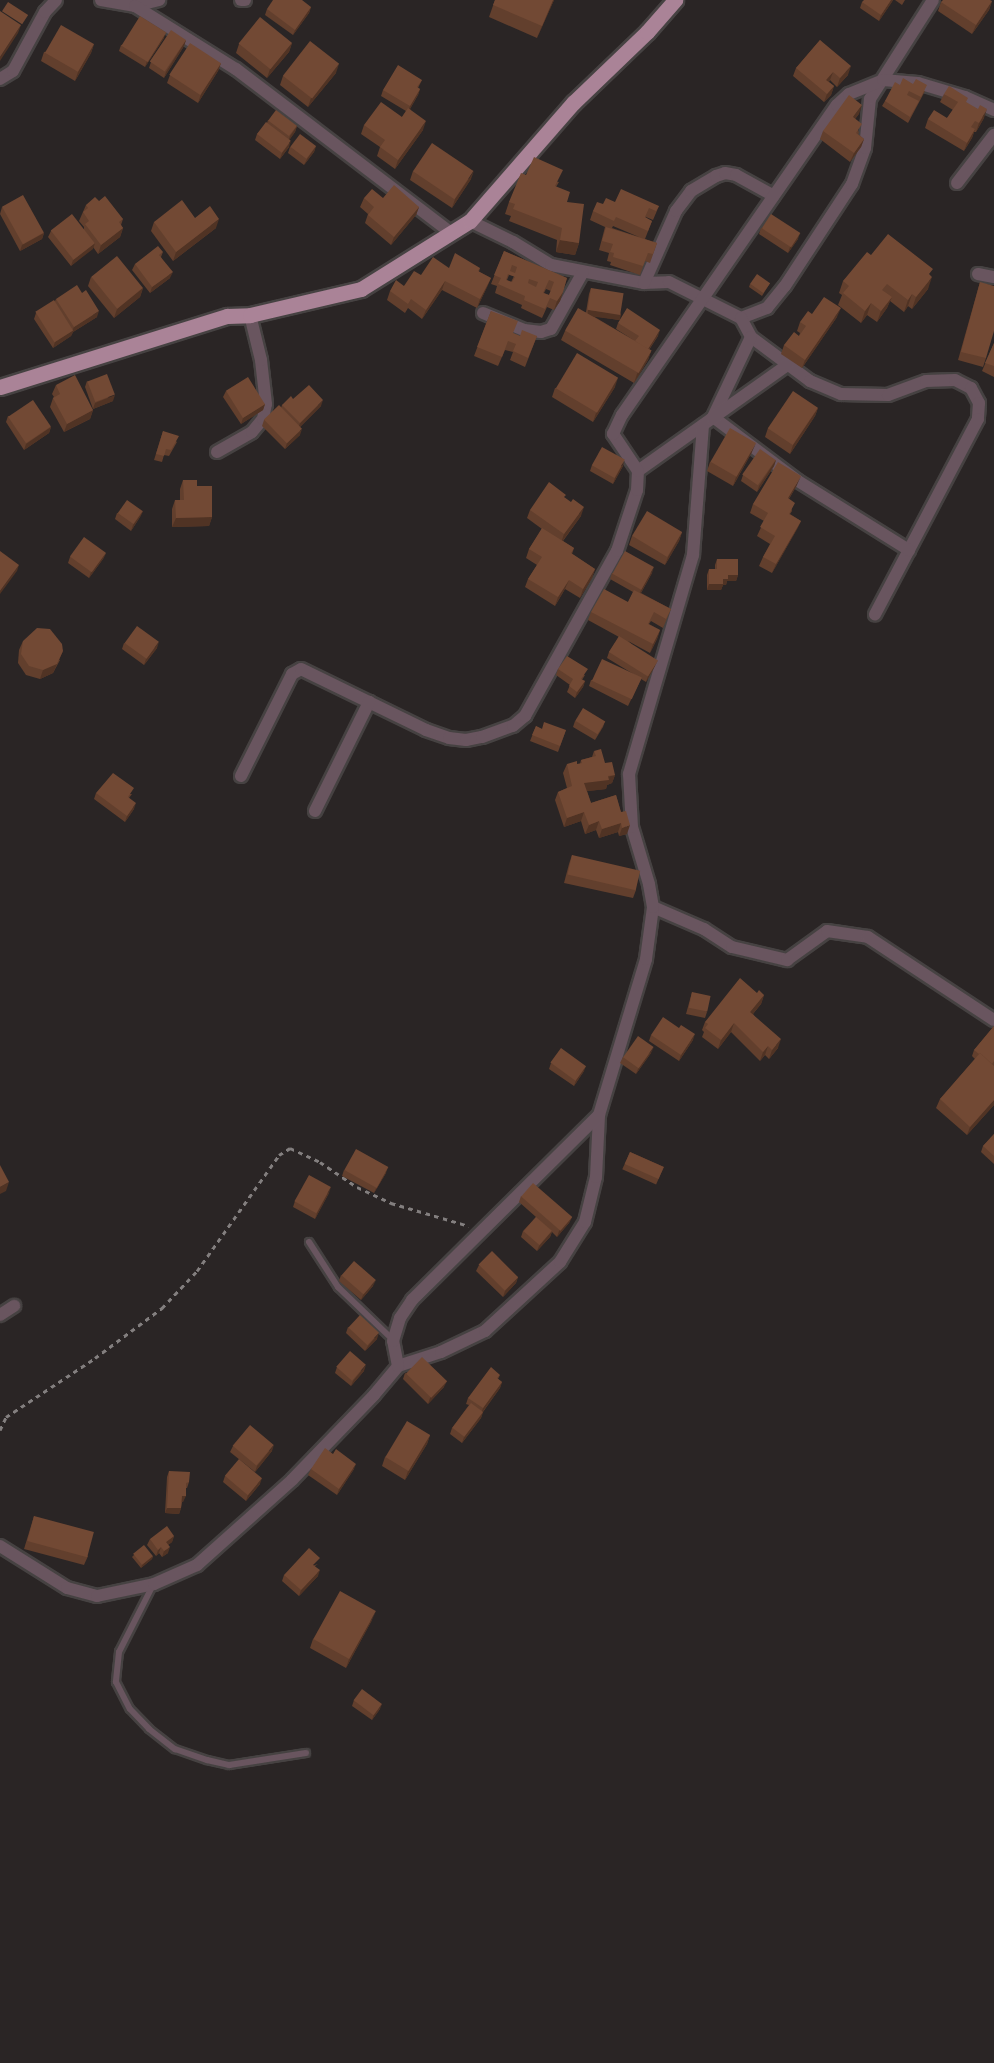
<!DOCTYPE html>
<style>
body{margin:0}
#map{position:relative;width:994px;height:2063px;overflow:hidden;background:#2a2525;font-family:"Varela Round",sans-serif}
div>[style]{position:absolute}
.path>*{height:3px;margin-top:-1.5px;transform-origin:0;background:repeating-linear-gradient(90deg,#837f7f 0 4.5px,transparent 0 9px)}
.roads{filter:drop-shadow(2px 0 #464242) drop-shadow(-2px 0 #464242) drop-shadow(0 2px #464242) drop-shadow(0 -2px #464242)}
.lane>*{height:6px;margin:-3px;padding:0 3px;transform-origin:3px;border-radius:3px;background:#69555f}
.street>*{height:12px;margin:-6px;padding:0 6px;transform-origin:6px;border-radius:6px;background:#69555f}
.primary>*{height:15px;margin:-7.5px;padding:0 7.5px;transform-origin:7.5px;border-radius:7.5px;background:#aa8397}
.wall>*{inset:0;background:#623f2d;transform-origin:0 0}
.shaded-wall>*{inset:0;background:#503324;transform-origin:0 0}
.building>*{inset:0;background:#724934;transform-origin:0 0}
span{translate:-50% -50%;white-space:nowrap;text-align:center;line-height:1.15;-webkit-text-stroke:5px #2a2525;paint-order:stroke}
</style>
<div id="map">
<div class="path">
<div style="left:0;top:1430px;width:14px;rotate:-65deg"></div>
<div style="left:6px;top:1417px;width:107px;rotate:-33.5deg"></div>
<div style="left:95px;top:1358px;width:84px;rotate:-36.7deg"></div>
<div style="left:162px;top:1308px;width:51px;rotate:-46.6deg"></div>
<div style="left:197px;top:1271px;width:142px;rotate:-54.7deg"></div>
<div style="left:279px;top:1155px;width:13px;rotate:-32deg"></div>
<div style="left:290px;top:1148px;width:33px;rotate:25deg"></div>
<div style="left:320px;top:1162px;width:45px;rotate:34deg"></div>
<div style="left:357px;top:1187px;width:38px;rotate:25deg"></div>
<div style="left:391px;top:1203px;width:81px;rotate:16.4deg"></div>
</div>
<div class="roads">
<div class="lane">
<div style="left:309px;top:1242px;width:54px;rotate:57.2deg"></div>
<div style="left:338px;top:1287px;width:76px;rotate:43.9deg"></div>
<div style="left:153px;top:1585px;width:75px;rotate:116.9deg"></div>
<div style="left:119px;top:1652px;width:30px;rotate:96deg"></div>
<div style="left:116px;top:1682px;width:30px;rotate:63deg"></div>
<div style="left:130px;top:1709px;width:28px;rotate:46deg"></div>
<div style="left:149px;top:1729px;width:33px;rotate:38deg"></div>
<div style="left:175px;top:1749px;width:34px;rotate:19deg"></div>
<div style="left:207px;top:1760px;width:23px;rotate:13deg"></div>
<div style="left:229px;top:1765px;width:78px;rotate:-8.9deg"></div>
</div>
<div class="street">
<div style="left:101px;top:0;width:35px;rotate:10deg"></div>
<div style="left:135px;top:6px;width:25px;rotate:-14deg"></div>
<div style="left:241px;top:0;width:4px"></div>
<div style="left:135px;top:6px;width:119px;rotate:32deg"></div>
<div style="left:236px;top:69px;width:270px;rotate:37.3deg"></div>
<div style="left:0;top:79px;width:15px;rotate:-32deg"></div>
<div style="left:13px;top:71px;width:67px;rotate:-61.5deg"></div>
<div style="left:45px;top:12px;width:16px;rotate:-47deg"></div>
<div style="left:957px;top:183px;width:61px;rotate:-52.4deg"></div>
<div style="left:470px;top:221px;width:48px;rotate:26deg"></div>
<div style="left:513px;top:242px;width:44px;rotate:31.2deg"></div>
<div style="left:551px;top:265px;width:95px;rotate:11deg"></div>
<div style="left:644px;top:283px;width:25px;rotate:-2deg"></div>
<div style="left:669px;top:282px;width:80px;rotate:26.6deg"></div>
<div style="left:741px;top:318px;width:28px;rotate:-21deg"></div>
<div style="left:767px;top:308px;width:28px;rotate:-51deg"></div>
<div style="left:785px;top:286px;width:122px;rotate:-56.7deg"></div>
<div style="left:852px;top:184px;width:38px;rotate:-70deg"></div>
<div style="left:865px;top:148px;width:49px;rotate:-84.2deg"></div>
<div style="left:870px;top:99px;width:117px;rotate:-57.5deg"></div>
<div style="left:978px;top:274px;width:16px;rotate:11deg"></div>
<div style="left:644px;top:283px;width:79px;rotate:-66deg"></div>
<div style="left:676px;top:211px;width:25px;rotate:-53deg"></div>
<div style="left:691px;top:191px;width:29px;rotate:-31deg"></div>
<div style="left:716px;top:176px;width:9px;rotate:-18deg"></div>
<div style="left:725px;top:173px;width:11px;rotate:10deg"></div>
<div style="left:736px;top:175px;width:43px;rotate:28.9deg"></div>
<div style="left:483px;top:313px;width:44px;rotate:22.5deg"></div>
<div style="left:524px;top:330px;width:17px;rotate:7deg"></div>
<div style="left:541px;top:332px;width:10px;rotate:-17deg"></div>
<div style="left:551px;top:329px;width:65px;rotate:-60.7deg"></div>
<div style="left:741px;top:318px;width:21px;rotate:62deg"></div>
<div style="left:751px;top:337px;width:74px;rotate:36.7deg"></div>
<div style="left:810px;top:381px;width:34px;rotate:23deg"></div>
<div style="left:841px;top:394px;width:47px;rotate:1.2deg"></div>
<div style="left:888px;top:395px;width:40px;rotate:-20.2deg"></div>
<div style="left:926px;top:381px;width:29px;rotate:-2deg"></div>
<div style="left:955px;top:380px;width:18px;rotate:27deg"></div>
<div style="left:971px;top:388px;width:17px;rotate:62deg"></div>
<div style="left:979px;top:403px;width:16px;rotate:94deg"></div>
<div style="left:978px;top:419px;width:221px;rotate:117.8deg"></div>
<div style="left:751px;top:337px;width:89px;rotate:115.4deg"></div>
<div style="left:713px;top:417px;width:106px;rotate:37deg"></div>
<div style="left:798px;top:481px;width:131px;rotate:31.9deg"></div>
<div style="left:217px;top:452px;width:40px;rotate:-29.7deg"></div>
<div style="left:252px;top:432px;width:17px;rotate:-50deg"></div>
<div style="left:263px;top:419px;width:15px;rotate:-79deg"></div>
<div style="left:266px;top:404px;width:44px;rotate:-96.5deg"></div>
<div style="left:261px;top:360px;width:46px;rotate:-103.7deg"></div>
<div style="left:638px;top:471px;width:183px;rotate:-35.4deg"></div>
<div style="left:241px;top:776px;width:114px;rotate:-63.4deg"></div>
<div style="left:292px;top:674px;width:10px;rotate:-29deg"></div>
<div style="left:301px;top:669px;width:139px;rotate:26deg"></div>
<div style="left:426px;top:730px;width:24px;rotate:19deg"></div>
<div style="left:449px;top:738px;width:17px;rotate:7deg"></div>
<div style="left:466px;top:740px;width:16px;rotate:-11deg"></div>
<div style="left:482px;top:737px;width:33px;rotate:-20deg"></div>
<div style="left:513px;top:726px;width:16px;rotate:-40deg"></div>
<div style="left:525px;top:716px;width:189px;rotate:-60.9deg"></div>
<div style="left:617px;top:551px;width:64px;rotate:-71.8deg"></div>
<div style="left:637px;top:490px;width:19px;rotate:-87deg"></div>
<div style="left:638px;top:471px;width:45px;rotate:-124deg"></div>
<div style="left:613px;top:434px;width:21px;rotate:-65deg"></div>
<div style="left:622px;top:415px;width:377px;rotate:-55.3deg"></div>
<div style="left:837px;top:105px;width:16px;rotate:-43deg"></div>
<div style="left:849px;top:94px;width:37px;rotate:-22deg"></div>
<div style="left:883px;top:80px;width:35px;rotate:5deg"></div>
<div style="left:918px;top:83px;width:49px;rotate:16.6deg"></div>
<div style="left:965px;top:97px;width:32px;rotate:24deg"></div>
<div style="left:315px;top:811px;width:122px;rotate:-63.6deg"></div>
<div style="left:653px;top:907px;width:56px;rotate:23.3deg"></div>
<div style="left:704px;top:929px;width:33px;rotate:33deg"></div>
<div style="left:732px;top:947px;width:57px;rotate:13.3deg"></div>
<div style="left:787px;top:960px;width:49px;rotate:-35.9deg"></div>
<div style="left:827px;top:931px;width:41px;rotate:8.3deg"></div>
<div style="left:868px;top:937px;width:151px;rotate:33.4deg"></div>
<div style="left:0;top:1315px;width:17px;rotate:-33deg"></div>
<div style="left:398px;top:1366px;width:45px;rotate:-18deg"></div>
<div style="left:441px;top:1352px;width:49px;rotate:-25.5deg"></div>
<div style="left:485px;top:1331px;width:102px;rotate:-42.6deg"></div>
<div style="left:560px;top:1262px;width:47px;rotate:-58deg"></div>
<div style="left:585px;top:1222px;width:46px;rotate:-76.3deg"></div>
<div style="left:596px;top:1177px;width:62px;rotate:-87.2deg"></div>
<div style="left:599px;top:1115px;width:163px;rotate:-73.2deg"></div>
<div style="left:646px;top:959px;width:52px;rotate:-82.3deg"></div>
<div style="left:653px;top:907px;width:23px;rotate:-100deg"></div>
<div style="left:649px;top:884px;width:59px;rotate:-106.6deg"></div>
<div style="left:632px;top:827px;width:53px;rotate:-93.2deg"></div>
<div style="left:629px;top:774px;width:228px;rotate:-73.7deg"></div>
<div style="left:693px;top:555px;width:130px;rotate:-85.6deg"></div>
<div style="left:0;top:1546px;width:79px;rotate:32.1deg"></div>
<div style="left:67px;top:1588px;width:31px;rotate:15deg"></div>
<div style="left:97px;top:1596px;width:58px;rotate:-11.9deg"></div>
<div style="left:154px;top:1584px;width:47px;rotate:-23.8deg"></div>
<div style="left:197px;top:1565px;width:127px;rotate:-41.8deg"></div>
<div style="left:292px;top:1480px;width:118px;rotate:-46deg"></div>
<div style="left:374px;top:1395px;width:38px;rotate:-50deg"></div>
<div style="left:398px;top:1366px;width:25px;rotate:-101deg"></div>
<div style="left:393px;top:1341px;width:24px;rotate:-73deg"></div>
<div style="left:400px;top:1318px;width:22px;rotate:-56deg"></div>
<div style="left:412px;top:1300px;width:263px;rotate:-44.7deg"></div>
</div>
<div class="primary">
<div style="left:0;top:387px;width:238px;rotate:-17.4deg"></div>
<div style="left:227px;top:316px;width:23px;rotate:-2deg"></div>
<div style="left:250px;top:315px;width:114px;rotate:-13.2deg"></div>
<div style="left:361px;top:289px;width:128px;rotate:-32deg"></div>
<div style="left:470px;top:221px;width:157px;rotate:-48.9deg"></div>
<div style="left:573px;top:103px;width:103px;rotate:-43.8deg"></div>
<div style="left:647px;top:32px;width:43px;rotate:-48.8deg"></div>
</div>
</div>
<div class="wall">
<div style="clip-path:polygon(495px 0,554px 0,537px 38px,489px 17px)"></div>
<div style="clip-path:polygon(893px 0,879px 21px,860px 8px,862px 2px)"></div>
<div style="clip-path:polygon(895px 0,905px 0,902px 5px)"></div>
<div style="clip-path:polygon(992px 1px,989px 10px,972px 34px,938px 11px,941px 2px)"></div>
<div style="clip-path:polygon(311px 7px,309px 13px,293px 35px,265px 15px,267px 9px)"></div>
<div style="clip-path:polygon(164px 38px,145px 67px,119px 51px,121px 45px)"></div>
<div style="clip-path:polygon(186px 40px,184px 46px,164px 78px,149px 68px,151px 62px)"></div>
<div style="clip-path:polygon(820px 40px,848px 75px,837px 87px,830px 80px,829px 82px,834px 86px,831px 95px,824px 102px,793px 76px,796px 68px)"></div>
<div style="clip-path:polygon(292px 43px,289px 52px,267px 78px,236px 53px,239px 44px)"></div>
<div style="clip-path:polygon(94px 44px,91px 53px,75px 81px,41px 61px,44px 52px)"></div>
<div style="clip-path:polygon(221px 63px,218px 71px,198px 103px,167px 83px,170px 75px)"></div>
<div style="clip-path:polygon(336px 73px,308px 107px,280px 85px,283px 76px)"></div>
<div style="clip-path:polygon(422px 80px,418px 88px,420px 89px,418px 95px,410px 109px,423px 130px,395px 169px,377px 156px,380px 147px,361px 134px,364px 125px,402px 117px,406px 111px,381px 96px,383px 90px)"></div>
<div style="clip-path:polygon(900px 85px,925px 91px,908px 123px,882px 106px,885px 101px)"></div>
<div style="clip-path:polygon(944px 94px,967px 103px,984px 118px,976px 132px,974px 132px,972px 138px,964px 151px,925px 128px,928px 119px,947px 118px,953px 110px,940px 102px)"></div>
<div style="clip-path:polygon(859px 114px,855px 119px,859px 133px,858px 134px,864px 139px,861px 147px,850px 162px,820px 139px,823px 131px)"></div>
<div style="clip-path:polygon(268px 120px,297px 126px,295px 132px,289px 140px,289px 147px,280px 159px,255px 140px,257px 134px,267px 123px)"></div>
<div style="clip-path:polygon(316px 146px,314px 152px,304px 165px,288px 153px,290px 147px)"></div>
<div style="clip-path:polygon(413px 171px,471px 179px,452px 208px,410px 180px)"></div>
<div style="clip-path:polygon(526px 175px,559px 182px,556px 187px,567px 202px,579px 243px,575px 255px,556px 252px,557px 240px,509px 221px,511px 216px,505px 214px,509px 202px)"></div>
<div style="clip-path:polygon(364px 198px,383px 198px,419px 207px,416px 215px,391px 245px,365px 223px,368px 214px,360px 207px)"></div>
<div style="clip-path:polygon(99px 201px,123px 219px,121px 225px,123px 228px,120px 237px,98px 254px,93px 247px,71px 266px,48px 237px,51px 231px,84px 229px,84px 227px,79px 221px,86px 205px)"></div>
<div style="clip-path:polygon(evenodd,615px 202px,659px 206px,653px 220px,646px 217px,645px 218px,652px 221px,645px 239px,657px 243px,650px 263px,645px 261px,640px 275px,610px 265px,611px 262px,607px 261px,609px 253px,599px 250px,605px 227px,590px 220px,593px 211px,603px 204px,615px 202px,613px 226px,639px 237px,612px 228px,613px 226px)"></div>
<div style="clip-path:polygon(2px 207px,44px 233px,42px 239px,20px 251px,0 214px)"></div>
<div style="clip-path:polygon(195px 218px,216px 228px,173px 261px,151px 231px,154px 222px)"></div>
<div style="clip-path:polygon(761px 228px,798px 239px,788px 253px,759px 234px)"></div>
<div style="clip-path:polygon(evenodd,504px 251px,567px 278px,560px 301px,554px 310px,547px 307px,542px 318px,521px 308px,522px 305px,495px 293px,497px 286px,491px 284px,504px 251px,509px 275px,514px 276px,511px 282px,507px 280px,509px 275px,504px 251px,546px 289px,551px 291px,549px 295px,544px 293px,546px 289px)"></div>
<div style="clip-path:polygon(163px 252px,161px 257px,170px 278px,150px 293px,132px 270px,135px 264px)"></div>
<div style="clip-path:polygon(871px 255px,930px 275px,928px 289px,912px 309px,908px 306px,904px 312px,890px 301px,887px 308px,877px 322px,867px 315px,861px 323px,838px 305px,842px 295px,839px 293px,843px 281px)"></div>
<div style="clip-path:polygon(449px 268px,480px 268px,479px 272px,491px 278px,487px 287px,477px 308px,442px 290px,422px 319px,408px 308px,405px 313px,387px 300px,390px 291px,404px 286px,421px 275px)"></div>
<div style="clip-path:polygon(91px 277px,143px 288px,140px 297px,114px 318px,88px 286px)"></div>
<div style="clip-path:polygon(980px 282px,986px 358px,983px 367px,958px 360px)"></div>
<div style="clip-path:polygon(770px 283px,762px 296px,749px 287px,750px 284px)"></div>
<div style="clip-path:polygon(591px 288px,621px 314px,619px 320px,593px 316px,635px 341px,616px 329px,618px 323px,658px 336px,649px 350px,651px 351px,648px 360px,634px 383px,561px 340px,565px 331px,586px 312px,589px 294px)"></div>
<div style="clip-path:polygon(56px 299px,97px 317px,73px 332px,71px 336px,53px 348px,34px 319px,36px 313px,55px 301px)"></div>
<div style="clip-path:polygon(491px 311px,513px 333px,520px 336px,537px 336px,525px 367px,510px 360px,513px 352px,505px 350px,498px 366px,474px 356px)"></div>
<div style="clip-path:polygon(837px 317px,802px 368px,781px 354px,784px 345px,799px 336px,800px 333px,797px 331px,800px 322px)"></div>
<div style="clip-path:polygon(994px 343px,994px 377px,982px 371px)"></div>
<div style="clip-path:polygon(87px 381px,113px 401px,93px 409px,85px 387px)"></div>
<div style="clip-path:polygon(56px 385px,93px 410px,90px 419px,64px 432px,50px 407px,53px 398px,54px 397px,52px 394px)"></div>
<div style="clip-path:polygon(615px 387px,593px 422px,552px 397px,555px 388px)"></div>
<div style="clip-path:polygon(226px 391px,265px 404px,263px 410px,241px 424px,223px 397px)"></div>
<div style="clip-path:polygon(293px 399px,321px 406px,300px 427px,300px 435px,285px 449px,262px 426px,264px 420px,281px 408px,282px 405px)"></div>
<div style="clip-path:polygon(818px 408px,815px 416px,790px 454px,765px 437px,768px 428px)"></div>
<div style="clip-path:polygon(8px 416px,51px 427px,49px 433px,24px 450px,6px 422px)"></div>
<div style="clip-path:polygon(163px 431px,177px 442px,169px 456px,164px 455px,162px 462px,154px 460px)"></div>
<div style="clip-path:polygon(752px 452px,733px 486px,707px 471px,710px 462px)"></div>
<div style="clip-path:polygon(776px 460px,774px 466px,757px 492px,741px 481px,743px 475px)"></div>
<div style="clip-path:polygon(592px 465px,623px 466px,613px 484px,590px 471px)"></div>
<div style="clip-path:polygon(183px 480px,197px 486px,212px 517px,209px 526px,172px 527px,172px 509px,175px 500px,180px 500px,180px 489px)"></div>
<div style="clip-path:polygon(797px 485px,789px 499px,792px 511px,790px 514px,801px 521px,797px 529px,772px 573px,759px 566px,763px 557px,770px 544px,757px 536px,764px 521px,750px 513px,753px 504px)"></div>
<div style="clip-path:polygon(565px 498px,581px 516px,563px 541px,574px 548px,572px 554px,595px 569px,592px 578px,580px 598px,565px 589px,555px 606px,525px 587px,528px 579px,537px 565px,526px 558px,529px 549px,542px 529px,527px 518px,530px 510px)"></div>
<div style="clip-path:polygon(143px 511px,140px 517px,131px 531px,115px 519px,117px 513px)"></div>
<div style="clip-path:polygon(682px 532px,679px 541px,665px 565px,629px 545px,632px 536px)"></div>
<div style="clip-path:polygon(106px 553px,103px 559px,89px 578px,68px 563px,70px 557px)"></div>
<div style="clip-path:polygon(717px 559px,738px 575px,736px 581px,727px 581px,726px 585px,723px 585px,721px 590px,707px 590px,707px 575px,709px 569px,715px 569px,715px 565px)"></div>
<div style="clip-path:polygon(612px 573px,652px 573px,641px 593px,671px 609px,663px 628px,651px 621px,649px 624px,660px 630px,657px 639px,650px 653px,628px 641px,655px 666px,646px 682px,641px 679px,628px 706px,589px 686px,591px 680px,635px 675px,607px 658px,609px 652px,619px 637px,588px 620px,591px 612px,628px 602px,633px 592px,610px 579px)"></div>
<div style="clip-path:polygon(23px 641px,60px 660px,53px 673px,40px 679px,26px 675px,18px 663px,19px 650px)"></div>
<div style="clip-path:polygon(124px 643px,157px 648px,144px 665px,122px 649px)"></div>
<div style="clip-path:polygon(558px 669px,585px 675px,582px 680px,585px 681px,583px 687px,575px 698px,567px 692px,570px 685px,556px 675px)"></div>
<div style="clip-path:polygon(575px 721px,605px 721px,603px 727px,595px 740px,573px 727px)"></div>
<div style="clip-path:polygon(536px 726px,542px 729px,566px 730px,558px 752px,530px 741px)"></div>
<div style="clip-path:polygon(594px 751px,615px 775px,612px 783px,607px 785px,606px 789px,587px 791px,591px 803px,616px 795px,627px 834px,619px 836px,618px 832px,599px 838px,596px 830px,585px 834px,581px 821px,564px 827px,555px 800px,558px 792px,567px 788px,563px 773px,567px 764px,580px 764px,581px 760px,592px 757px)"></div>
<div style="clip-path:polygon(96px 793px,132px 794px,129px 798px,134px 809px,125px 822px,94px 799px)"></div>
<div style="clip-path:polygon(572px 855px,636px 890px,633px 898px,564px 883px,569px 864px)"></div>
<div style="clip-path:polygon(692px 992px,707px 1012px,705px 1018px,686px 1014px)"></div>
<div style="clip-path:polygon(757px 993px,764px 995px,761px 1004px,753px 1014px,778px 1048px,769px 1059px,765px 1055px,760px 1061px,731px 1032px,718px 1049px,702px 1037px,704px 1032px,702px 1030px,705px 1022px)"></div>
<div style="clip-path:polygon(994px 1026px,994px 1105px,967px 1135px,936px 1108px,940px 1099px,975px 1059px,972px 1056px,974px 1050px)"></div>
<div style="clip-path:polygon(651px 1035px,693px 1040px,679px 1061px,649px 1041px)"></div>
<div style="clip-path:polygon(651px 1053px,636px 1074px,620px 1063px,623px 1057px)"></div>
<div style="clip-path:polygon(551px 1063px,584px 1071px,574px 1086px,549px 1069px)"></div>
<div style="clip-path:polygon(994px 1134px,994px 1164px,981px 1152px,983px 1146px)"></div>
<div style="left:630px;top:1152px;width:37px;height:19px;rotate:24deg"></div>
<div style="clip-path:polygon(344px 1170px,386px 1173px,374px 1193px,342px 1176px)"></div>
<div style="clip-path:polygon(329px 1193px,315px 1219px,293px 1207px,295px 1201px)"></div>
<div style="clip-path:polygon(521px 1196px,572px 1217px,569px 1223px,557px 1237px,552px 1232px,550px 1237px,537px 1251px,521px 1237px,523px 1231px,536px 1217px,519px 1202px)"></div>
<div style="clip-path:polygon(479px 1265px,518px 1277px,516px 1283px,503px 1297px,476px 1271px)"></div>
<div style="clip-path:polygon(341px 1275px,373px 1286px,361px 1300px,339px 1281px)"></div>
<div style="clip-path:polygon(348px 1327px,377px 1339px,365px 1351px,346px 1333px)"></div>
<div style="clip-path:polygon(337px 1367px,364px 1371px,351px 1386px,335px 1373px)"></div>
<div style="clip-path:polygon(405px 1373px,444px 1387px,428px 1404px,403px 1379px)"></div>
<div style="clip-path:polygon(500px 1375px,498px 1379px,502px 1382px,500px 1388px,483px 1412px,481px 1418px,462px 1443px,450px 1434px,452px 1428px,469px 1405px,466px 1404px,468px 1398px)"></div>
<div style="clip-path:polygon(430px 1435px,427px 1444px,405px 1480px,382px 1466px,385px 1457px)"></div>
<div style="clip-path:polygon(233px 1446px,272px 1451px,255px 1472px,230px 1452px)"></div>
<div style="clip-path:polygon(333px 1454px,354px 1469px,337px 1495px,308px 1475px,311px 1469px)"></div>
<div style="clip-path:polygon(169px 1471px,189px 1482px,187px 1488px,186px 1488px,183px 1502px,182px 1502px,181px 1508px,179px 1514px,165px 1513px,167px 1477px)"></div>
<div style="clip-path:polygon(225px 1476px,260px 1484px,246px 1501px,223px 1482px)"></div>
<div style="clip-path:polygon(34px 1516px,88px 1556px,84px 1565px,24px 1549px)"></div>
<div style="clip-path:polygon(174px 1536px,172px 1542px,168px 1545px,168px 1553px,162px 1557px,159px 1553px,156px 1556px,147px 1545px,150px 1539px)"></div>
<div style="clip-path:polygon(134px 1555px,153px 1556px,152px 1559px,141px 1568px,132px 1557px)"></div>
<div style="clip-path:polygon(318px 1564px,315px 1566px,318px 1576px,299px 1596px,282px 1581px,284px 1575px)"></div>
<div style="clip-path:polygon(372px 1620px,346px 1668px,310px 1648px,313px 1639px)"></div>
<div style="clip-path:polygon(354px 1700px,380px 1709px,372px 1720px,352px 1706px)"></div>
</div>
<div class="shaded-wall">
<div style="clip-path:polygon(553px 0,554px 0,537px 38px,542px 26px)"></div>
<div style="clip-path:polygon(891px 0,893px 0,892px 2px,879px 21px,881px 15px)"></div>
<div style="clip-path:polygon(992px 1px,989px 10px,972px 34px,976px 25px)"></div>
<div style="clip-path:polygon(311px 7px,309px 13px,293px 35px,295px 30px)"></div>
<div style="clip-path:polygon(21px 25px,18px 33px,0 61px,0 57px)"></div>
<div style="clip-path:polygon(166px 32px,164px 38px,145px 67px,147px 61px)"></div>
<div style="clip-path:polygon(186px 40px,184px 46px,164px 78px,166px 72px)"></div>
<div style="clip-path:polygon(292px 43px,289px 52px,267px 78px,270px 69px)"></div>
<div style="clip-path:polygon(94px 44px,91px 53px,75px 81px,78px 72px)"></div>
<div style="clip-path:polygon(221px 63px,218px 71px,198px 103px,201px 94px)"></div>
<div style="clip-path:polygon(339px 64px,336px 73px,308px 107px,311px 98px)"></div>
<div style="clip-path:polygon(851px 66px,848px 75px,837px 87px,840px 78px)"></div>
<div style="clip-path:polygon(833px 72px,830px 80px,823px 88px,826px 80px)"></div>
<div style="clip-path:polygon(834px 86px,831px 95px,824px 102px,827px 94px)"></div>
<div style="clip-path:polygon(420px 89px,418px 95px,408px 112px,410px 106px)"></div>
<div style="clip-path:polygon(862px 105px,859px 114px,849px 126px,853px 117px)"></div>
<div style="clip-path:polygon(987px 109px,984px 118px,976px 132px,979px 123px)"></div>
<div style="clip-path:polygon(426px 121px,423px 130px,395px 169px,398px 160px)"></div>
<div style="clip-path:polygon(297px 126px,295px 132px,288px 142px,290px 136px)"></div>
<div style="clip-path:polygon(975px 129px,972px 138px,964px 151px,967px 143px)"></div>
<div style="clip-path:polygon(864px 139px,861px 147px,850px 162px,854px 153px)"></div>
<div style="clip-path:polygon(291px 141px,289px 147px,280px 159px,282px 153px)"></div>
<div style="clip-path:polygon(316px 146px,314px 152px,304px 165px,307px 159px)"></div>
<div style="clip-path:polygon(474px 171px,471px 179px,452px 208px,455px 199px)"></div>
<div style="clip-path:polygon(419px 207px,416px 215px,391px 245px,394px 237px)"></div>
<div style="clip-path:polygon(219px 219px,216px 228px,173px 261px,176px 252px)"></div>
<div style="clip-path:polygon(123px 228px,120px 237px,98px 254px,101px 245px)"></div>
<div style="clip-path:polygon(44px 233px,42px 239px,20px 251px,22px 245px)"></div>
<div style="clip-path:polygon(800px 233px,798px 239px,788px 253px,790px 247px)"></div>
<div style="clip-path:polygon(560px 240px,579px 243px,575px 255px,556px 252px)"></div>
<div style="clip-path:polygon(95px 243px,93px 249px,71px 266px,73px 260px)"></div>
<div style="clip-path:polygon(173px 272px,170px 278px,150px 293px,152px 287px)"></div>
<div style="clip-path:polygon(932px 277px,928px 289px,912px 309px,916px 297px)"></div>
<div style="clip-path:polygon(491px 278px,487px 287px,477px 308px,480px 299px)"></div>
<div style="clip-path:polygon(445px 281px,442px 290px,422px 319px,426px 310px)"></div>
<div style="clip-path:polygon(143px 288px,140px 297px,114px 318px,117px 309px)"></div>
<div style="clip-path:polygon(563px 292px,560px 301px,554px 310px,557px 301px)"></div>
<div style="clip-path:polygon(912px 294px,908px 306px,904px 312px,908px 300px)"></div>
<div style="clip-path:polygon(892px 297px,887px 308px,877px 322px,881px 311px)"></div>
<div style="clip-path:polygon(871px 303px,867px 315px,861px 323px,865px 311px)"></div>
<div style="clip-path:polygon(841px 308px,837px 317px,802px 368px,805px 360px)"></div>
<div style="left:588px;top:310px;width:33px;height:6px;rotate:7deg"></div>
<div style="clip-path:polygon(99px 311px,97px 317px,73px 332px,71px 336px,53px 348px,55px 342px,72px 331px,74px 327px)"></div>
<div style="clip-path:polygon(660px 330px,658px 336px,645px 355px,648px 349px)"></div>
<div style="clip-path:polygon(651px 351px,648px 360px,634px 383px,637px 374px)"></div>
<div style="clip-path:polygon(618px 378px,615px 387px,593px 422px,596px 413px)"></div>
<div style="clip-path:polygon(115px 395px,113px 401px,93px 409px,95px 403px)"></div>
<div style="clip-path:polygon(323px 400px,321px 406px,298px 429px,300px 423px)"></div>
<div style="clip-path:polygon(265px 404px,263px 410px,241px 424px,243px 418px)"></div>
<div style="clip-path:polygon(818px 408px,815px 416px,790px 454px,793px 445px)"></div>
<div style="clip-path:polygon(93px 410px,90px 419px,64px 432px,67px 424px)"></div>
<div style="clip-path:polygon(51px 427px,49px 433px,24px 450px,26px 444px)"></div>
<div style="clip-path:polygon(302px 429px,300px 435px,285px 449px,287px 443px)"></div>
<div style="clip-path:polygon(756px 443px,752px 452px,733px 486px,736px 477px)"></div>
<div style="clip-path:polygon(625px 460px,623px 466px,613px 484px,615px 478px)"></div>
<div style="clip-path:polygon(776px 460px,774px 466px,757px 492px,759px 486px)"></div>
<div style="clip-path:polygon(801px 476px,797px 485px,784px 507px,788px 498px)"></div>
<div style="clip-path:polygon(584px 507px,581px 516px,561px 543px,564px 534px)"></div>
<div style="clip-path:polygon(143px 511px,140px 517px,131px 531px,133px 525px)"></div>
<div style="clip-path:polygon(212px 517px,209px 526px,172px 527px,176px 518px)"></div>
<div style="clip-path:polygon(801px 521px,797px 529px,772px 573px,776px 564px)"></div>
<div style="clip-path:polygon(682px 532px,679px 541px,665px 565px,668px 557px)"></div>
<div style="clip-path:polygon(106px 553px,103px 559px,89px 578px,91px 572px)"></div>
<div style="clip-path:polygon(19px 565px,17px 571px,0 594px,0 591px)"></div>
<div style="clip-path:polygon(654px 567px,652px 573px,639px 596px,641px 590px)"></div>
<div style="clip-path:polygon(595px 569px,592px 578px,580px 598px,583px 589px)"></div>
<div style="clip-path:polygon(728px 575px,738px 575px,736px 581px,727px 581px,726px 585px,723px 585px,721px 590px,707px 590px,709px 584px,723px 579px)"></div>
<div style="clip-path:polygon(569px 580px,565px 589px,555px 606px,558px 597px)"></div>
<div style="clip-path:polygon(660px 630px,657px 639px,650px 653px,653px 644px)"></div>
<div style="clip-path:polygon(159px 642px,157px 648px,144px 665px,146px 659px)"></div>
<div style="clip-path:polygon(63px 651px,53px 673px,40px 679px,43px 670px)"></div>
<div style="clip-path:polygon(658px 660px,655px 666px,646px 682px,648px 676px)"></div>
<div style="clip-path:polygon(585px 681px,583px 687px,575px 698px,577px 692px)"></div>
<div style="clip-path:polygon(615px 775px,612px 783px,607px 785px,606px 789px,581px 792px,584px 783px)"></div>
<div style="clip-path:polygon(136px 803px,134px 809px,125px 822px,127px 816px)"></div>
<div style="clip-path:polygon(584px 812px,581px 821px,564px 827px,567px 818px)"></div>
<div style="clip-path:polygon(599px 821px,596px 830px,585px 834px,589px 825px)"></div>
<div style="clip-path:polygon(621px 823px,618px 832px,599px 838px,602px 829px)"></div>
<div style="clip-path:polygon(630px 825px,627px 834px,619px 836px,622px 828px)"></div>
<div style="clip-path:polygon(764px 995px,761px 1004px,747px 1021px,750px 1012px)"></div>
<div style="clip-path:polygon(734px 1023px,731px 1032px,718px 1049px,721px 1040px)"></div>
<div style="clip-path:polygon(695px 1034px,693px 1040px,679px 1061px,681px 1055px)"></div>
<div style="clip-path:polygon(781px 1039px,778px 1048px,769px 1059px,772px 1050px)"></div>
<div style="clip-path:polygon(768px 1046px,765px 1055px,760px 1061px,763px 1052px)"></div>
<div style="clip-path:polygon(654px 1047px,651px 1053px,636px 1074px,638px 1069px)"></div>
<div style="clip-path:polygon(586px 1066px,584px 1071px,574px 1086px,576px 1080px)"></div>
<div style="clip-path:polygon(994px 1100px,994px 1105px,967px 1135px,970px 1127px)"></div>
<div style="clip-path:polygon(388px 1167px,386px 1173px,374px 1193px,376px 1188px)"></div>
<div style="clip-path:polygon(9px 1182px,6px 1191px,0 1194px,0 1187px)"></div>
<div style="clip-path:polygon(331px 1187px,329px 1193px,315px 1219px,317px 1213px)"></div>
<div style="clip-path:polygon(572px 1217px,569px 1223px,557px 1237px,559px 1231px)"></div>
<div style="clip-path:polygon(552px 1231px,550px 1237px,537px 1251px,539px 1246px)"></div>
<div style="clip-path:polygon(518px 1277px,516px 1283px,503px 1297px,505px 1291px)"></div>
<div style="clip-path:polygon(376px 1280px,373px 1286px,361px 1300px,363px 1295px)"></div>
<div style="clip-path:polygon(379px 1333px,377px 1339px,365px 1351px,368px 1346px)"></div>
<div style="clip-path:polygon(366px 1365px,364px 1371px,351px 1386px,353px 1381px)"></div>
<div style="clip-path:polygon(447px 1381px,444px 1387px,428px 1404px,430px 1398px)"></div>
<div style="clip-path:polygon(502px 1382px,500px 1388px,481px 1414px,483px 1408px)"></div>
<div style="clip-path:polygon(483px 1412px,481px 1418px,462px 1443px,464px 1437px)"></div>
<div style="clip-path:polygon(430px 1435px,427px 1444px,405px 1480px,408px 1471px)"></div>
<div style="clip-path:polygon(274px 1445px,272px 1451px,255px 1472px,257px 1466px)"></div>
<div style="clip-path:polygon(356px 1464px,354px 1469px,337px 1495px,339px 1489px)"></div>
<div style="clip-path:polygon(262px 1478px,260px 1484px,246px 1501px,248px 1495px)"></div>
<div style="clip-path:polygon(182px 1496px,186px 1496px,183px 1502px,180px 1502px)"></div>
<div style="clip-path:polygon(167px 1508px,181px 1508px,179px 1514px,165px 1513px)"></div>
<div style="clip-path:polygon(174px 1536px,172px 1542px,164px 1548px,166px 1542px)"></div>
<div style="clip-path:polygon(161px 1547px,159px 1553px,156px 1556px,158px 1550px)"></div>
<div style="clip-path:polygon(170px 1547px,168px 1553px,162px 1557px,164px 1551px)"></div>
<div style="clip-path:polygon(153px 1556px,152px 1559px,141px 1568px,142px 1565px)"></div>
<div style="clip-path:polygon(320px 1570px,318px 1576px,299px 1596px,301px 1590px)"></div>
<div style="clip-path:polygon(376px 1611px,372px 1620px,346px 1668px,349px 1659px)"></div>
<div style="clip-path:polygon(382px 1704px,380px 1709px,372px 1720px,374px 1714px)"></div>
</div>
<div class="building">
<div style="clip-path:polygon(273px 0,302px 0,311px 7px,295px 30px,267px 9px)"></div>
<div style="clip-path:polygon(495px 0,553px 0,542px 26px,493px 5px)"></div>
<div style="clip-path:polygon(864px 0,891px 0,881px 15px,862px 2px)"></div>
<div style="clip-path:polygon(943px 0,990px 0,992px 1px,976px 25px,941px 2px)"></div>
<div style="left:8px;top:2px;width:24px;height:11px;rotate:33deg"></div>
<div style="clip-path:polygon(0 11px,21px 25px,0 57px)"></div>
<div style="left:140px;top:16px;width:31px;height:35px;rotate:32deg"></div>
<div style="left:260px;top:17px;width:41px;height:34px;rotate:39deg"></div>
<div style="left:61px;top:25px;width:38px;height:32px;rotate:30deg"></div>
<div style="left:171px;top:30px;width:18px;height:38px;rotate:34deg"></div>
<div style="clip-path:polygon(820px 40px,851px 66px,840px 78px,833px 72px,826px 80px,834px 86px,827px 94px,796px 68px)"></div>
<div style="left:310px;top:41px;width:37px;height:44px;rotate:38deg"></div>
<div style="left:190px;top:43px;width:37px;height:38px;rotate:33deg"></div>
<div style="clip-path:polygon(398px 65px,422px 80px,417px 87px,420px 89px,410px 106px,383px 90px)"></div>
<div style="clip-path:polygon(903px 78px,913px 84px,916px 79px,927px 85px,921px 97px,909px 91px,907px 95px,919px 101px,910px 117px,885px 101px,895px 82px,900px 85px)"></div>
<div style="clip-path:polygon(949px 86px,968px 98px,966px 102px,978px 109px,980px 105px,987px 109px,979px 123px,975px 121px,971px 127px,975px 129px,967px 143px,928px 119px,934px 110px,947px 118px,958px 102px,944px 94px)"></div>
<div style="clip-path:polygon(849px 95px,862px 105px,853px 117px,862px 124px,856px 133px,864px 139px,854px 153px,823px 131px)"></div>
<div style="clip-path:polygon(381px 102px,402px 117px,408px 108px,426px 121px,398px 160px,380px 147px,385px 140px,364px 125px)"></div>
<div style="left:276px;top:110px;width:26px;height:13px;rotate:37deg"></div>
<div style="left:266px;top:122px;width:31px;height:15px;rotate:37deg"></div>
<div style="left:300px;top:134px;width:20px;height:16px;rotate:37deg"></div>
<div style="left:432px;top:143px;width:50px;height:34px;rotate:34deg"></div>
<div style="clip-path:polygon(534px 157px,563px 170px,555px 186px,570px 192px,567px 202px,584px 204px,579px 243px,560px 240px,562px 228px,513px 209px,515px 204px,509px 202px,521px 173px,526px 175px)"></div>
<div style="clip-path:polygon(394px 185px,419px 207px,394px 237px,368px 215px,374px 207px,364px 198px,372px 189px,383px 198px)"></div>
<div style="clip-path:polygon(621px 189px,659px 206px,656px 211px,649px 208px,645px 217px,652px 221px,648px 231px,616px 217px,614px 221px,593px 211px,597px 202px,603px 204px,606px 198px,615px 202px)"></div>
<div style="left:23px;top:195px;width:43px;height:24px;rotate:61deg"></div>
<div style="clip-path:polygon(105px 196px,123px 219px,119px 222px,123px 228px,101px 245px,85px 224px,89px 221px,83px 212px,88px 208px,86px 205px,95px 197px,99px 201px)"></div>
<div style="clip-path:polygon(182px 200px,195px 218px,210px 206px,219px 219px,176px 252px,154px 222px)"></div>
<div style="left:72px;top:214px;width:37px;height:27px;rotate:52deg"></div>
<div style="left:771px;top:214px;width:35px;height:17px;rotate:33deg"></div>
<div style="clip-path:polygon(606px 227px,657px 243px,653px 254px,648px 253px,643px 266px,613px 257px,614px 253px,610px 252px,613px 244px,602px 241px)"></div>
<div style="clip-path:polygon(888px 234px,933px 269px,929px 274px,932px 277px,916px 297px,912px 294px,908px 300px,887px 284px,882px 290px,892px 297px,881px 311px,871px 303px,865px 311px,843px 293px,849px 286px,843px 281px,867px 252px,871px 255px)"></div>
<div style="clip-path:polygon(158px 246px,163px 252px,159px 255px,173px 272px,152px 287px,135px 264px)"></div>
<div style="clip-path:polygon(evenodd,504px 251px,567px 278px,563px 292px,557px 301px,550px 298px,545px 309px,524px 300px,525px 296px,498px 284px,501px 278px,494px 275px,504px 251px,512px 265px,517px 267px,515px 273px,510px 271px,512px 265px,504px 251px,508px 274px,515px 277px,512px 282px,506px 280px,508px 274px,504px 251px,529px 279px,538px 282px,536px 287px,528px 283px,529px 279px,504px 251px,549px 280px,554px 282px,549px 295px,543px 293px,549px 280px)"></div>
<div style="clip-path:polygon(455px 253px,480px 268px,478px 271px,491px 278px,480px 299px,445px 281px,426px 310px,411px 299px,408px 304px,390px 291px,396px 280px,404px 286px,414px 271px,421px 275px,433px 257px,449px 268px)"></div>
<div style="left:117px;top:256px;width:41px;height:33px;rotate:51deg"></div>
<div style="left:757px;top:274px;width:16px;height:12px;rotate:35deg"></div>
<div style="clip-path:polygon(980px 282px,994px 286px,994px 331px,986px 358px,961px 352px)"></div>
<div style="clip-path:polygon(77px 285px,82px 293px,86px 290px,99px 311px,74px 327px,56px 299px)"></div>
<div style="left:591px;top:288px;width:33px;height:22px;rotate:9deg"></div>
<div style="clip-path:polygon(824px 297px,841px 308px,805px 360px,784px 345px,794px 332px,799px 336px,806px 326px,800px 322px,808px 311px,812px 314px)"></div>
<div style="left:54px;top:300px;width:36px;height:22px;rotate:58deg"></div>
<div style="left:578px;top:308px;width:85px;height:26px;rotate:30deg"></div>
<div style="clip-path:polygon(627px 308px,660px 330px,648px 349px,635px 341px,639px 336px,618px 323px)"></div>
<div style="clip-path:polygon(491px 311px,518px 321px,513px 333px,520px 336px,522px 330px,537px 336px,528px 358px,513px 351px,516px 344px,508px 341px,502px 357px,477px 347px)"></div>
<div style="clip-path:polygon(994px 343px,994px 366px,985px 363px)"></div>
<div style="left:577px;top:353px;width:48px;height:41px;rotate:31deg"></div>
<div style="left:107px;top:374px;width:22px;height:21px;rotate:69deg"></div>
<div style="clip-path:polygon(75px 375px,93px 410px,67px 424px,53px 398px,60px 394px,56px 385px)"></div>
<div style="left:248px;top:377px;width:32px;height:26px;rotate:58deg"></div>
<div style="clip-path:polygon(309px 385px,323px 400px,300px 423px,282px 405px,291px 396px,293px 399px)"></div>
<div style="left:793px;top:391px;width:30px;height:45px;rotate:34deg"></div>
<div style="left:33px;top:400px;width:32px;height:30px;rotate:56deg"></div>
<div style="left:279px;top:405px;width:33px;height:21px;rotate:46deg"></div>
<div style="left:730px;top:428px;width:30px;height:39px;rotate:30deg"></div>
<div style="clip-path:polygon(163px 431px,179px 436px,171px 450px,166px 449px,164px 456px,156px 454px)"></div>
<div style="left:602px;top:447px;width:26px;height:21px;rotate:29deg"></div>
<div style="left:760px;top:449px;width:19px;height:31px;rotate:35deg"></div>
<div style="clip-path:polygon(778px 462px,801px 476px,788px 498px,795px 503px,789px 514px,801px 521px,776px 564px,763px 557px,775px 536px,760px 527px,768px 513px,753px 504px)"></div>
<div style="clip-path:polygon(183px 480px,197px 480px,197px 486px,212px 486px,212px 517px,176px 518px,175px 500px,184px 500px)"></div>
<div style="clip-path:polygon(549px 482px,566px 495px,564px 497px,571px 502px,573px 499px,584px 507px,564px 534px,530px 510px)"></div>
<div style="left:127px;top:500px;width:19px;height:16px;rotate:35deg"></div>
<div style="left:647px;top:511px;width:41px;height:29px;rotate:31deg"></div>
<div style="clip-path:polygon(542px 528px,574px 548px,571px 553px,595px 569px,583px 589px,569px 580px,558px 597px,528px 579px,542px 557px,529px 549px)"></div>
<div style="left:84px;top:537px;width:27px;height:24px;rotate:36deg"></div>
<div style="clip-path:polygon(0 551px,19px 565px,0 591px)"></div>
<div style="left:625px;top:551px;width:33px;height:26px;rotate:29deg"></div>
<div style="clip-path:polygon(717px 559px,738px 559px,738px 575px,728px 575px,728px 579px,723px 579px,723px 584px,709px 584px,709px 569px,717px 569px)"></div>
<div style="clip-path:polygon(604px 589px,628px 602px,634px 590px,671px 609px,666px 619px,654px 612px,648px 624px,660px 630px,653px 644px,591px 612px)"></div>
<div style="left:137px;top:626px;width:27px;height:21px;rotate:36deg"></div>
<div style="clip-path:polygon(37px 628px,50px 629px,62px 644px,63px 651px,57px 664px,43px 670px,29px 666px,21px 654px,23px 641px)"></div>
<div style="left:619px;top:636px;width:46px;height:19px;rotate:32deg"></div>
<div style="clip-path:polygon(567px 656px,588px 669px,581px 679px,585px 681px,577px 692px,569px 686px,573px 679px,558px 669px)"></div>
<div style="left:602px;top:659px;width:44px;height:24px;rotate:25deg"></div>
<div style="left:583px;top:708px;width:26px;height:15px;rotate:31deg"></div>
<div style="clip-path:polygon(544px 722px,566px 730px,560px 746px,532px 735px,536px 726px,542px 729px)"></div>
<div style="clip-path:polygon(601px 749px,605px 763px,612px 762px,615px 775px,608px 776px,609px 780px,584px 783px,591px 803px,616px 795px,621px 812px,626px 811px,630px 825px,622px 828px,621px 823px,602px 829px,599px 821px,589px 825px,584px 812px,567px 818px,558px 792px,572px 786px,567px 764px,577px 761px,577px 764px,582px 763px,581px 760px,596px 756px,594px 751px)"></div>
<div style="clip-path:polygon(113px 773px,134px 788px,128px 797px,136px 803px,127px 816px,96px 793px)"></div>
<div style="left:572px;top:855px;width:70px;height:20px;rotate:13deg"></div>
<div style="clip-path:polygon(740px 978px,757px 993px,759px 990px,764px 995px,750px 1012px,781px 1039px,772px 1050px,768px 1046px,763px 1052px,734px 1023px,721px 1040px,705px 1028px,708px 1024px,705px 1022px)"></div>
<div style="left:692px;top:992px;width:19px;height:16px;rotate:12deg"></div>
<div style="clip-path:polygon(663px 1017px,679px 1028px,681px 1025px,695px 1034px,681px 1055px,651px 1035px)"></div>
<div style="clip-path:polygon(994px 1026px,994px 1061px,992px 1064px,980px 1053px,979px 1054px,974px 1050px)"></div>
<div style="left:638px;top:1036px;width:19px;height:26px;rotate:35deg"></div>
<div style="left:561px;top:1048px;width:31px;height:18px;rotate:36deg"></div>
<div style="clip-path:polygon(980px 1053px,994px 1066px,994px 1100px,970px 1127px,940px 1099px)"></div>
<div style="clip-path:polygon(994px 1134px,994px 1156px,983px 1146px)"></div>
<div style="left:356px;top:1149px;width:37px;height:24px;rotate:29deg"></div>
<div style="left:630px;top:1152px;width:37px;height:13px;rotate:24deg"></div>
<div style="clip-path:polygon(0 1165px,9px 1182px,0 1187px)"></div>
<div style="left:309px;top:1175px;width:25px;height:30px;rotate:29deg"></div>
<div style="left:533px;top:1183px;width:52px;height:18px;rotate:41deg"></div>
<div style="left:536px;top:1217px;width:21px;height:19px;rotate:41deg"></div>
<div style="left:492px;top:1251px;width:37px;height:19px;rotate:45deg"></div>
<div style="left:354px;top:1261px;width:29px;height:19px;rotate:41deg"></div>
<div style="left:360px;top:1315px;width:26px;height:17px;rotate:43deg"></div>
<div style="left:350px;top:1351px;width:21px;height:21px;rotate:41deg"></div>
<div style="left:422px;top:1357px;width:35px;height:23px;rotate:44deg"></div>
<div style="clip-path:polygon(491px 1367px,500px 1375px,497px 1378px,502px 1382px,483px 1408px,468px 1398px)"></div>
<div style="left:471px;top:1403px;width:15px;height:31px;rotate:37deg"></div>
<div style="left:407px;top:1421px;width:27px;height:42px;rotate:31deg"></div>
<div style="left:250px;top:1425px;width:31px;height:27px;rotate:40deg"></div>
<div style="clip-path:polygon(325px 1448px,333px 1454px,336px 1449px,356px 1464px,339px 1489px,311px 1469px)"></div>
<div style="left:239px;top:1459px;width:30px;height:22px;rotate:40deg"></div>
<div style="clip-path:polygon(169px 1471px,190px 1472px,189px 1482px,186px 1483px,186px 1496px,182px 1496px,181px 1508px,167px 1508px)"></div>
<div style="left:34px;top:1516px;width:62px;height:26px;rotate:15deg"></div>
<div style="clip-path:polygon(167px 1526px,174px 1536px,166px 1542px,170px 1547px,164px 1551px,161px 1547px,158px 1550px,150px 1539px)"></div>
<div style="left:144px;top:1545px;width:14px;height:14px;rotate:51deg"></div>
<div style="clip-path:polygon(309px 1548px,320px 1558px,313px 1565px,320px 1570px,301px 1590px,284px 1575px)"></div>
<div style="left:340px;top:1591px;width:41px;height:55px;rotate:29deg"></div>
<div style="left:362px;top:1689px;width:25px;height:14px;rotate:37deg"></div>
</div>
</div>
